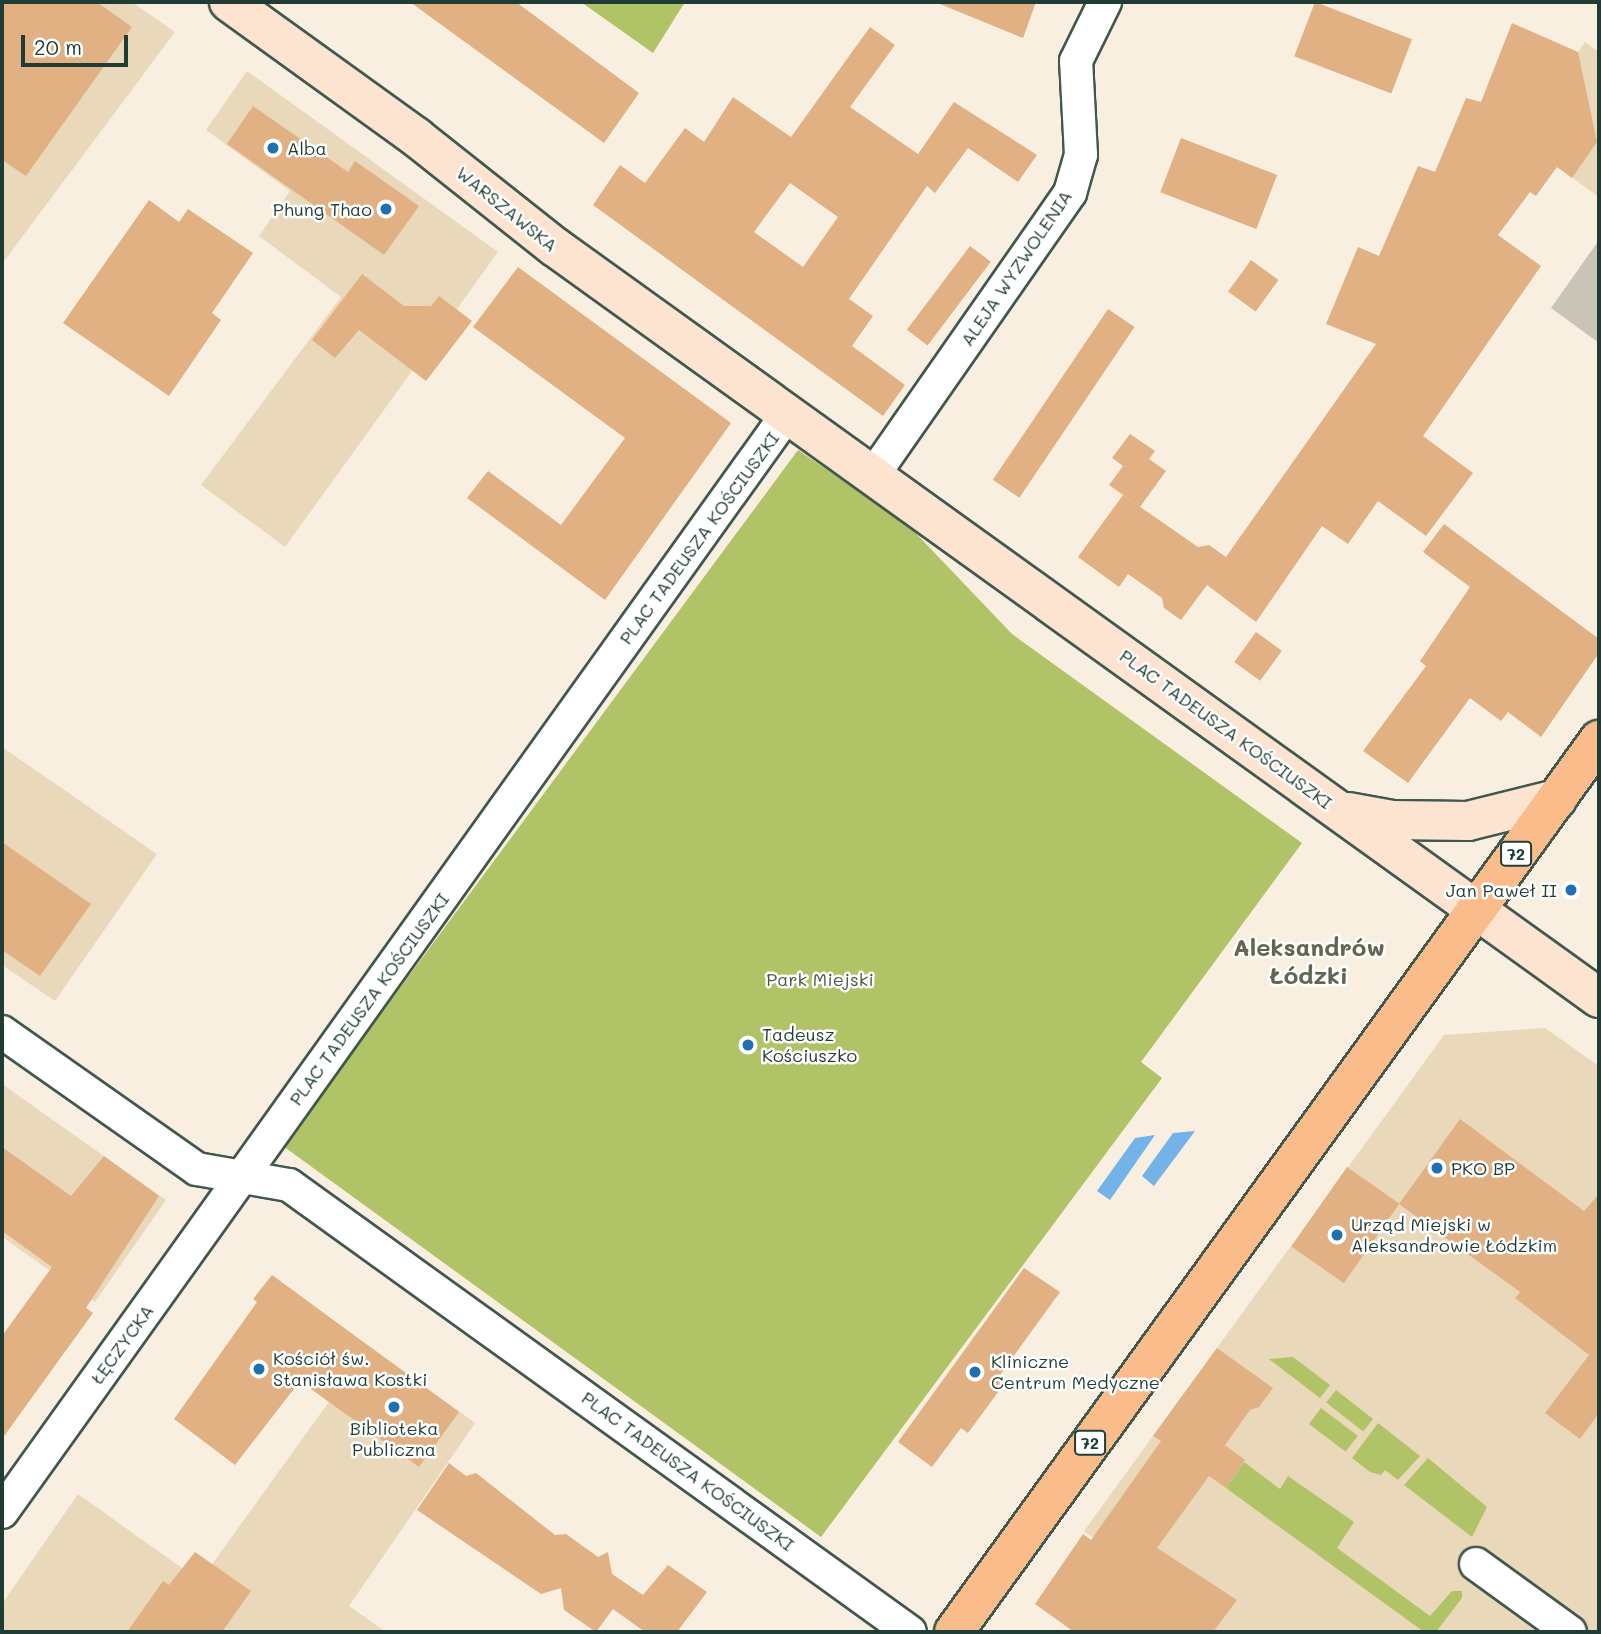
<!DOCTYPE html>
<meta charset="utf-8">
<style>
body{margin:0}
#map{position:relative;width:1601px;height:1634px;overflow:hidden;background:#f8efe0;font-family:Mali,sans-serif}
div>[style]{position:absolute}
.built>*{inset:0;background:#e9d9ba}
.industrial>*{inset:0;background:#c9c3b8}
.green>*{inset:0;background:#b0c366;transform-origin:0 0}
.water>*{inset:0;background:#73b3e7}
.building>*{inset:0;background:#e1b183;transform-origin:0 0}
.roads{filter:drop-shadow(2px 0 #40584e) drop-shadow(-2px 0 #40584e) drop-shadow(0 2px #40584e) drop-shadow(0 -2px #40584e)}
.street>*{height:32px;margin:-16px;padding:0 16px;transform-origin:16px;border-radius:16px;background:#fff}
.secondary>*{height:38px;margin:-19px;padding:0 19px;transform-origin:19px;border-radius:19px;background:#fde4d1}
.primary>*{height:38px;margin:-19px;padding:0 19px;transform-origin:19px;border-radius:19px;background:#fabc8b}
.dots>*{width:19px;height:19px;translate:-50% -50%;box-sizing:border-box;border:4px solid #fff;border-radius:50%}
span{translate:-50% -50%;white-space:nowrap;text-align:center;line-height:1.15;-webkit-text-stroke:5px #fff;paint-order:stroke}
.shield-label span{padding:2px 5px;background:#fff;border:2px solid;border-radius:5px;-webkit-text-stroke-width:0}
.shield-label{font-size:16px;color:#1f3d34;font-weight:700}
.poi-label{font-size:18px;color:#1f3d34}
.left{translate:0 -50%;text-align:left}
.right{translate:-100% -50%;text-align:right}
.street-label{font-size:18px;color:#1f3d34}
.park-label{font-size:18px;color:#435e40}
.district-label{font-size:24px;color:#636650;font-weight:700}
.frame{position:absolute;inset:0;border:4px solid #1f3d34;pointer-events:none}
.scale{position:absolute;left:21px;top:35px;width:107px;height:32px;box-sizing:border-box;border:4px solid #1f3d34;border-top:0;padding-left:9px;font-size:21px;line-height:24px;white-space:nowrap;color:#1f3d34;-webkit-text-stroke:5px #fff;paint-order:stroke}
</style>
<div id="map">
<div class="built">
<div style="clip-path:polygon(2px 2px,132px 2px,175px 32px,2px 264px)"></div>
<div style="clip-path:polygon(1585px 42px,1599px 52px,1599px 197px,1518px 139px)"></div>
<div style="clip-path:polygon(247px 71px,498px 252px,285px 547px,201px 485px,341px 297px,259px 236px,290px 191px,206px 130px)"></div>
<div style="clip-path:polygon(2px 747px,157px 854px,55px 1001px,2px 965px)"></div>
<div style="clip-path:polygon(1545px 1028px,1599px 1066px,1599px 1632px,1217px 1632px,1084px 1531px,1444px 1035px)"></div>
<div style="clip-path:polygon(2px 1084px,166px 1200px,95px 1302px,2px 1237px)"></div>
<div style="clip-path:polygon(369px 1346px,475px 1423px,349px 1606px,386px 1632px,2px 1632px,2px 1604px,78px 1494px,200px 1581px)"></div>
</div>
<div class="industrial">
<div style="clip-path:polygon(1599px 240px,1599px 343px,1551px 308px)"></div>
</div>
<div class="green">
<div style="clip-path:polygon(581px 2px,685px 2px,653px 53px)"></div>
<div style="clip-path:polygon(798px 450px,908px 525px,1012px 634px,1302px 843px,1141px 1062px,1162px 1078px,821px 1537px,283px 1146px)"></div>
<div style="clip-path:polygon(1293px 1357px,1330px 1385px,1320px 1398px,1269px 1359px)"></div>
<div style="left:1336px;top:1390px;width:47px;height:16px;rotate:38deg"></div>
<div style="left:1321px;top:1408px;width:46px;height:20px;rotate:37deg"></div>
<div style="clip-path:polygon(1378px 1423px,1420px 1456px,1398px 1480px,1385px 1470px,1381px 1475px,1370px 1472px,1352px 1458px)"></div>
<div style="clip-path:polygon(1428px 1458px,1487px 1507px,1472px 1537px,1404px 1485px)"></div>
<div style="clip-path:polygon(1244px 1462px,1280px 1489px,1288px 1476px,1354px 1522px,1337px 1548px,1430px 1616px,1452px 1591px,1462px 1591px,1462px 1598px,1436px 1632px,1424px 1632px,1226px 1488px)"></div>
</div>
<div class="water">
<div style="clip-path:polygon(1195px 1131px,1154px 1186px,1142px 1176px,1173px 1133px)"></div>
<div style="clip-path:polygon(1155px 1135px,1110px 1200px,1097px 1191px,1135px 1138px)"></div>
</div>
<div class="building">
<div style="clip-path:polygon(2px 2px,97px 2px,132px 27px,26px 176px,2px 160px)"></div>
<div style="clip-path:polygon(410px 2px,516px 2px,639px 93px,604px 143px)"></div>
<div style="clip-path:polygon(935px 2px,1036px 2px,1023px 38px)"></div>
<div style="left:1315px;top:2px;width:104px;height:58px;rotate:21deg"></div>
<div style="clip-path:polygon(1512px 23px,1578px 52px,1597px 142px,1572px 178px,1557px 167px,1536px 196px,1530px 192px,1498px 235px,1541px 266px,1423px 436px,1473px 473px,1426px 536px,1378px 501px,1348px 544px,1322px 526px,1256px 622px,1207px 585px,1181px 620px,1164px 608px,1162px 598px,1128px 574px,1119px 587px,1078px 557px,1123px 495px,1198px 547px,1209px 545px,1226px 557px,1376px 344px,1326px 324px,1358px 247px,1379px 256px,1418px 166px,1435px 172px,1466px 98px,1481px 102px)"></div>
<div style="clip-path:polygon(evenodd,870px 27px,895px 45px,850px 107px,918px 154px,954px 102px,1037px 155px,1018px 182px,968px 148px,935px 193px,927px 186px,849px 299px,873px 316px,852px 346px,905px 385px,883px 416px,593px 205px,620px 165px,645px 183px,685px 128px,704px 142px,733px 97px,791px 137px,870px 27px,790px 183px,838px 217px,803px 267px,754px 232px,790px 183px)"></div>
<div style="clip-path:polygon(253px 106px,348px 172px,355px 161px,419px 206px,384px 255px,227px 144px)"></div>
<div style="left:1181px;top:138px;width:103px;height:58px;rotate:21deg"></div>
<div style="clip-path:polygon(149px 200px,179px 222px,188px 209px,253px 253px,212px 313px,221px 320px,169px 396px,63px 323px)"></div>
<div style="left:970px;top:246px;width:26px;height:105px;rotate:37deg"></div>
<div style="left:1251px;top:260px;width:34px;height:39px;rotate:36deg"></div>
<div style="clip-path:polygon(518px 267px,731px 423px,605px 600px,467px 498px,488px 471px,561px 525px,625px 438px,473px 327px)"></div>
<div style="clip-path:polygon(362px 274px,404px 306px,431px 306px,439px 296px,472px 321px,426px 381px,359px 330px,335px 358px,312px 340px)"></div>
<div style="left:1108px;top:309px;width:32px;height:206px;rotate:34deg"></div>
<div style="clip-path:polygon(1130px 434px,1155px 451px,1149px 459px,1166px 471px,1140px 507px,1109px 485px,1123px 466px,1112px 458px)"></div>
<div style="clip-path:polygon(1444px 524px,1599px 639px,1599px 653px,1541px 737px,1508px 712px,1501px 721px,1470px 698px,1408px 783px,1363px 751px,1426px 666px,1420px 661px,1470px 587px,1423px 552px)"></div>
<div style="left:1256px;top:632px;width:32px;height:37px;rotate:36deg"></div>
<div style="clip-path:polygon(2px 842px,91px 904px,40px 976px,2px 950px)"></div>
<div style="clip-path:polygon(1460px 1119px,1584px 1211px,1599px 1194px,1599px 1413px,1580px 1439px,1545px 1413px,1589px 1355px,1515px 1298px,1520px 1292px,1399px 1204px)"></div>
<div style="clip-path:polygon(2px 1147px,71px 1196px,104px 1156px,159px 1196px,86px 1308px,93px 1313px,2px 1439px,2px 1336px,52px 1267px,2px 1231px)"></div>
<div style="left:1347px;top:1167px;width:64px;height:97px;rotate:35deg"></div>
<div style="clip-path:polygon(1024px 1268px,1060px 1292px,997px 1379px,1004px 1384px,968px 1433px,961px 1428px,932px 1467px,898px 1442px)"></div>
<div style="clip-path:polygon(272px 1275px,459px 1412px,419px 1467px,300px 1381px,235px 1465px,174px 1419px,257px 1302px,253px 1299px)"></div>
<div style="clip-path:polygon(1217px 1348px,1273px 1388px,1259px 1407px,1250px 1410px,1225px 1445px,1245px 1460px,1226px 1488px,1209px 1476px,1157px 1548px,1237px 1600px,1213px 1632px,1074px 1632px,1035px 1604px,1083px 1534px,1091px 1540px,1161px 1441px,1153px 1436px)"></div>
<div style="clip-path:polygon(449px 1463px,466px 1476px,476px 1473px,555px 1535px,566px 1534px,598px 1557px,608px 1552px,612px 1574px,643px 1595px,668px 1565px,707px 1592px,677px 1632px,645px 1632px,613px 1609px,596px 1632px,564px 1610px,561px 1588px,541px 1594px,417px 1510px)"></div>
<div style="clip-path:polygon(195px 1552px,251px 1591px,222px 1632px,127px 1632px,163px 1581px,169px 1585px)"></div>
</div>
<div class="roads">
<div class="street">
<div style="left:874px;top:474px;width:343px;rotate:-55.1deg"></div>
<div style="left:1070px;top:193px;width:40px;rotate:-74deg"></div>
<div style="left:1081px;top:155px;width:94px;rotate:-93deg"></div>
<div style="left:1076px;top:61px;width:66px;rotate:-63.8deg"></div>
<div style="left:2px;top:1032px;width:238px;rotate:35.1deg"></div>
<div style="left:197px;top:1169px;width:93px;rotate:9.9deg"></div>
<div style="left:289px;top:1185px;width:765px;rotate:35.75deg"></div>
<div style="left:2px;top:1512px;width:1351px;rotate:-54.43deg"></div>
<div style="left:1476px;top:1564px;width:116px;rotate:35.9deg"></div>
</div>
<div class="secondary">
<div style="left:229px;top:2px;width:231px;rotate:35.8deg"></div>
<div style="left:416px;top:137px;width:177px;rotate:38.4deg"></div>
<div style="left:555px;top:247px;width:1286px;rotate:35.73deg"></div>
<div style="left:1348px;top:812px;width:45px;rotate:10.3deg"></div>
<div style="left:1392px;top:820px;width:76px;rotate:0.8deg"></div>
<div style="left:1468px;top:821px;width:92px;rotate:-13.9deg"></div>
</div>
<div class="primary">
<div style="left:954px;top:1632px;width:1101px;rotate:-54.13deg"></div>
</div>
</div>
<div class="dots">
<div style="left:273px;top:148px;background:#1f6fb2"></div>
<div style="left:386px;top:209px;background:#1f6fb2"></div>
<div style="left:1571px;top:890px;background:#1f6fb2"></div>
<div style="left:748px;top:1045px;background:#1f6fb2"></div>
<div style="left:1437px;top:1168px;background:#1f6fb2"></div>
<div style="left:1337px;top:1235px;background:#1f6fb2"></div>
<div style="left:259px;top:1369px;background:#1f6fb2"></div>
<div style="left:975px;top:1372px;background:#1f6fb2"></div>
<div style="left:394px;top:1407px;background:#1f6fb2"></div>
</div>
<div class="shield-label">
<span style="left:1516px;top:854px">72</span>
<span style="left:1090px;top:1443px">72</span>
</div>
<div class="poi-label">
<span class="left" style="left:287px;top:148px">Alba</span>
<span class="right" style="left:372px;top:209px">Phung Thao</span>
<span class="right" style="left:1557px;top:890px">Jan Paweł II</span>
<span class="left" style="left:762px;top:1045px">Tadeusz<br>Kościuszko</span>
<span class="left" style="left:1451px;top:1168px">PKO BP</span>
<span class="left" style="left:1351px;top:1235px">Urząd Miejski w<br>Aleksandrowie Łódzkim</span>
<span class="left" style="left:273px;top:1369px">Kościół św.<br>Stanisława Kostki</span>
<span class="left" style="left:991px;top:1372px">Kliniczne<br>Centrum Medyczne</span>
<span style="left:394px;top:1439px">Biblioteka<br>Publiczna</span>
</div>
<div class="street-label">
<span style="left:507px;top:209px;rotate:39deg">WARSZAWSKA</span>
<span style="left:1016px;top:268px;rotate:-56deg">ALEJA WYZWOLENIA</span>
<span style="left:699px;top:538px;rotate:-54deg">PLAC TADEUSZA KOŚCIUSZKI</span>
<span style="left:1226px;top:729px;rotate:36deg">PLAC TADEUSZA KOŚCIUSZKI</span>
<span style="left:369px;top:999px;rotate:-54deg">PLAC TADEUSZA KOŚCIUSZKI</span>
<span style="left:122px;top:1344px;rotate:-54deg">ŁĘCZYCKA</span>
<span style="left:688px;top:1471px;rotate:36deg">PLAC TADEUSZA KOŚCIUSZKI</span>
</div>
<div class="park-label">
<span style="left:820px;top:979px">Park Miejski</span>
</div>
<div class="district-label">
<span style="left:1309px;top:961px">Aleksandrów<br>Łódzki</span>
</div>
<div class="frame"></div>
<div class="scale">20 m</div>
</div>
